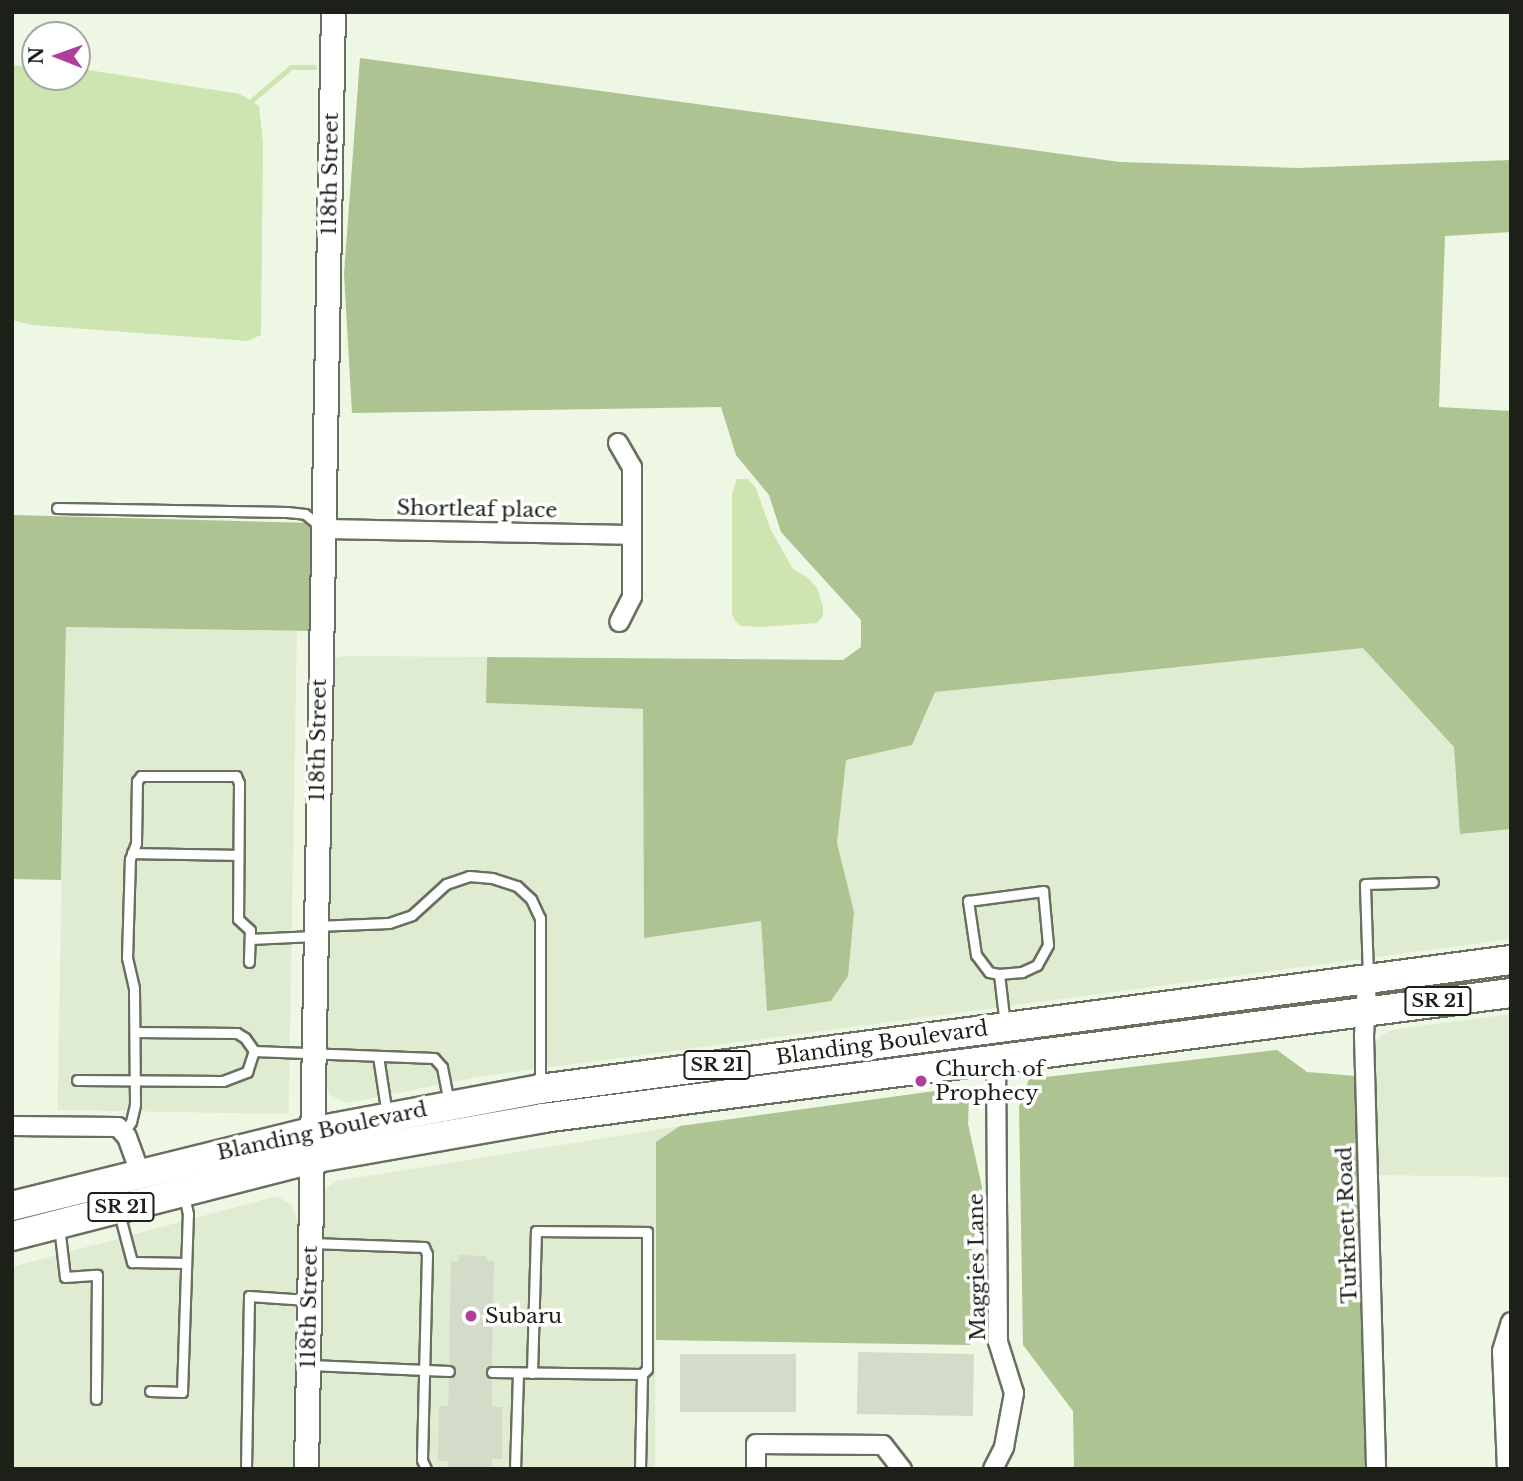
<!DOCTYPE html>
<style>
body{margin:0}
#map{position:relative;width:1523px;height:1481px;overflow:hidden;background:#edf7e3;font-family:"Libre Baskerville",serif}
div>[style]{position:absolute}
.built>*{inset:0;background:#e0ecd1;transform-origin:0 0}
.forest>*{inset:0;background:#adc391}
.water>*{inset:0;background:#cee5b1}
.stream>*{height:5px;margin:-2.5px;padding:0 2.5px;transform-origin:2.5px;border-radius:2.5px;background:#cee5b1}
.building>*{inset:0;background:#d2dcc8;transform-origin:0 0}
.roads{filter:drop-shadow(2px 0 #68705f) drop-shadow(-2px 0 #68705f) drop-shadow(0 2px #68705f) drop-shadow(0 -2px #68705f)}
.service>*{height:9px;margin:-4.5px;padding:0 4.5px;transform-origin:4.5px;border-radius:4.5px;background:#fff}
.minor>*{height:18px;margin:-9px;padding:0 9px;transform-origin:9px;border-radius:9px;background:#fff}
.tertiary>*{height:23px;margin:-11.5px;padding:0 11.5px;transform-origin:11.5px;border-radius:11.5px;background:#fff}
.primary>*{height:28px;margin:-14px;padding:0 14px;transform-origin:14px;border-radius:14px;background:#fff}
.dots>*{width:19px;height:19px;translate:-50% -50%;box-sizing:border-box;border:4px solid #fff;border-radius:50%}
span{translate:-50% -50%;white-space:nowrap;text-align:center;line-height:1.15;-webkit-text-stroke:7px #fff;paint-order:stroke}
.shield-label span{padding:2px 5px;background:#fff;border:2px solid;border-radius:5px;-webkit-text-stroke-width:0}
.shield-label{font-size:19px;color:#1c2018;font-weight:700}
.street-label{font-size:21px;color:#1c2018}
.poi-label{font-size:21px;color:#1c2018}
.left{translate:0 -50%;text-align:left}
.frame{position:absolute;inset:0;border:14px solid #1c2018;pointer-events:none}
.north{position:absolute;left:21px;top:21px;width:70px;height:70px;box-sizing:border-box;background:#fff;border:2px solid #a4a6a3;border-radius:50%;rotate:271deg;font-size:19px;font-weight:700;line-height:28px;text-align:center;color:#1c2018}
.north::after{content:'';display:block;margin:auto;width:24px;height:32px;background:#b03d97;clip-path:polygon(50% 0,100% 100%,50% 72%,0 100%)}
</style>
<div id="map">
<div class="built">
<div style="left:66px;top:627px;width:231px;height:483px;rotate:1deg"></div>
<div style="clip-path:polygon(1363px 647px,1455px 747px,1460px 833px,1511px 829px,1511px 939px,477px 1077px,347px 1103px,330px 1095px,322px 1070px,329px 659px,345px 656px,487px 657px,486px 703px,643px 709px,644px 938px,761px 921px,767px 1010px,854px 912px,837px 843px,846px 760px,912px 745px,935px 692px)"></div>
<div style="clip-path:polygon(1511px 1014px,1511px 1177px,1375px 1175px,1373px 1070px,1376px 1040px,1391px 1030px)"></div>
<div style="clip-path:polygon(680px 1126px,656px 1142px,655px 1469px,317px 1469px,319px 1208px,323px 1192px,336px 1181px)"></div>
<div style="clip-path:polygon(277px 1196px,291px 1205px,301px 1228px,296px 1469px,12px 1469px,12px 1267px)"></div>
</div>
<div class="forest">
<div style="clip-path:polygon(360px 58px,1120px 162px,1298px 168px,1511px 160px,1511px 232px,1445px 236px,1439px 407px,1511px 411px,1511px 829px,1460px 834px,1454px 747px,1363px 648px,935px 692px,912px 745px,846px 760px,837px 843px,854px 912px,848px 976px,831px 1001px,767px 1011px,761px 921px,644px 938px,643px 709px,486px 703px,487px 657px,843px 660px,861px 647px,861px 620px,781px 532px,769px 495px,736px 455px,721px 407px,352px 413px,344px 274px)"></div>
<div style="clip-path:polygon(12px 515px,313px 523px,309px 631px,66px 627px,61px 880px,12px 879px)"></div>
<div style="clip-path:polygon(1277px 1050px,1307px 1072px,1356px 1076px,1367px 1469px,1074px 1469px,1073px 1411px,1023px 1345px,1019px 1106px,1029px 1079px)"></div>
<div style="clip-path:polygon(964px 1087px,969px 1091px,968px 1124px,982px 1187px,982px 1204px,972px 1245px,970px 1345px,656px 1340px,656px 1142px,680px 1126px)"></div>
</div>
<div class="water">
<div style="clip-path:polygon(12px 65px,35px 67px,35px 77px,77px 77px,77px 69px,82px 69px,240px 94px,259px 106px,263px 143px,261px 335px,247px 341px,32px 325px,12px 320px)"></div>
<div style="clip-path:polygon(737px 479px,748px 479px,756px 488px,770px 528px,793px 569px,807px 577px,817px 588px,823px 606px,823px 616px,817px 623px,763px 627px,741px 626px,735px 621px,732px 614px,732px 494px)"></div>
</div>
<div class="stream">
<div style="left:251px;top:101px;width:52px;rotate:-40.4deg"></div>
<div style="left:291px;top:67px;width:23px"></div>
</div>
<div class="building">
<div style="clip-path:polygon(459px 1255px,486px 1256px,486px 1260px,494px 1261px,492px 1365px,485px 1373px,492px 1379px,492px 1407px,502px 1407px,502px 1459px,492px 1459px,492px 1469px,448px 1469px,448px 1461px,438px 1461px,439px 1406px,448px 1406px,449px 1378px,456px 1372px,449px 1364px,451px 1261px,459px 1261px)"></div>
<div style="left:680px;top:1354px;width:116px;height:58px"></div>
<div style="left:974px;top:1354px;width:62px;height:116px;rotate:91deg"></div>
</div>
<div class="roads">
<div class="service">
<div style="left:57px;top:508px;width:230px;rotate:1deg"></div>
<div style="left:287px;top:512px;width:18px;rotate:6deg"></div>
<div style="left:305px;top:514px;width:21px;rotate:39deg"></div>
<div style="left:132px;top:853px;width:106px;rotate:1.1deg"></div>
<div style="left:316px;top:926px;width:73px;rotate:-2.4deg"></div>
<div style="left:389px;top:923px;width:24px;rotate:-19deg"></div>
<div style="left:412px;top:915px;width:46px;rotate:-42.4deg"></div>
<div style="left:446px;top:884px;width:24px;rotate:-19deg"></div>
<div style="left:469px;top:876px;width:23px;rotate:5deg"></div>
<div style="left:492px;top:878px;width:26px;rotate:18deg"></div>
<div style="left:517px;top:886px;width:19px;rotate:43deg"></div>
<div style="left:531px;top:899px;width:21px;rotate:65deg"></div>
<div style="left:540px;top:918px;width:166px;rotate:90deg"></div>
<div style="left:250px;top:939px;width:64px;rotate:-2.7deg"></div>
<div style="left:999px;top:974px;width:10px;rotate:-169deg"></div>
<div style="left:989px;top:972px;width:21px;rotate:-127deg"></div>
<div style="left:976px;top:955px;width:55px;rotate:-98.4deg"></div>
<div style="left:968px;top:901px;width:76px;rotate:-7.6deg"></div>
<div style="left:1043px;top:891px;width:54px;rotate:84.7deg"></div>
<div style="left:1048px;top:945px;width:23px;rotate:119deg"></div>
<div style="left:1037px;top:965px;width:17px;rotate:155deg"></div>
<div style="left:1022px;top:972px;width:23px;rotate:175deg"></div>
<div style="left:999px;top:974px;width:51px;rotate:83.3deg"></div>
<div style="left:1368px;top:976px;width:92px;rotate:-91.9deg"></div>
<div style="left:1365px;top:884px;width:68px;rotate:-1.7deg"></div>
<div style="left:135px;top:1032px;width:102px;rotate:0.6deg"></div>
<div style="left:237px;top:1033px;width:9px;rotate:32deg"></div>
<div style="left:245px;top:1038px;width:16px;rotate:55deg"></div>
<div style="left:254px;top:1051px;width:180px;rotate:2.2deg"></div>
<div style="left:434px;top:1058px;width:12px;rotate:48deg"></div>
<div style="left:442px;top:1067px;width:36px;rotate:79deg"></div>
<div style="left:378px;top:1056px;width:60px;rotate:81.3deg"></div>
<div style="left:77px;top:1080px;width:146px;rotate:0.4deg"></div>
<div style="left:223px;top:1081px;width:26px;rotate:-21deg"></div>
<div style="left:247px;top:1072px;width:22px;rotate:-72deg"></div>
<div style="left:124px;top:1133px;width:13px;rotate:-58deg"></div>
<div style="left:131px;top:1122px;width:18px;rotate:-77deg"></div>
<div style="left:135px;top:1104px;width:116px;rotate:-90.5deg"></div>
<div style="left:134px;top:988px;width:31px;rotate:-103deg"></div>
<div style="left:127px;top:958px;width:99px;rotate:-88.3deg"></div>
<div style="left:130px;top:859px;width:17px;rotate:-69deg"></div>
<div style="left:136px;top:843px;width:62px;rotate:-89.1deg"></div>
<div style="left:137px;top:781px;width:6px;rotate:-51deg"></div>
<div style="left:141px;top:776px;width:95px"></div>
<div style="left:236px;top:776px;width:8px;rotate:67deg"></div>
<div style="left:239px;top:783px;width:136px;rotate:90.4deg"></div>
<div style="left:238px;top:919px;width:16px;rotate:43deg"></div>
<div style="left:250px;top:930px;width:32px;rotate:92deg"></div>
<div style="left:119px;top:1213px;width:51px;rotate:75.1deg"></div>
<div style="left:132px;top:1262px;width:54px;rotate:1.1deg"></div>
<div style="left:59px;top:1226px;width:51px;rotate:83.3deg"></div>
<div style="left:65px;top:1277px;width:32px;rotate:-4deg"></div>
<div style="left:97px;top:1275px;width:124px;rotate:90.5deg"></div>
<div style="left:311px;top:1243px;width:113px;rotate:2deg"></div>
<div style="left:424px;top:1247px;width:8px;rotate:67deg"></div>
<div style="left:427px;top:1254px;width:206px;rotate:91.4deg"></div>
<div style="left:422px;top:1460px;width:10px;rotate:66deg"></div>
<div style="left:310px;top:1365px;width:139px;rotate:2.5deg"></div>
<div style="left:492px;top:1372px;width:150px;rotate:0.8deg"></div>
<div style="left:532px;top:1373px;width:142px;rotate:-88.4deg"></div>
<div style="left:536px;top:1231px;width:111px;rotate:0.5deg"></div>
<div style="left:647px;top:1232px;width:137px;rotate:90deg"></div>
<div style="left:647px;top:1369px;width:7px;rotate:135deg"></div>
<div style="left:642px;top:1374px;width:95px;rotate:91.2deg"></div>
<div style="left:150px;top:1391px;width:32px;rotate:2deg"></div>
<div style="left:182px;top:1392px;width:178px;rotate:-88.1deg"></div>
<div style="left:188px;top:1214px;width:19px;rotate:-102deg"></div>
<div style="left:246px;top:1469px;width:173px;rotate:-89deg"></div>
<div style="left:249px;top:1296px;width:58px;rotate:3.9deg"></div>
<div style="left:515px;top:1469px;width:96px;rotate:-88.2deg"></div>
</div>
<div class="minor">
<div style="left:618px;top:443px;width:28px;rotate:60deg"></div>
<div style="left:632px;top:467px;width:130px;rotate:90deg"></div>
<div style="left:632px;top:597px;width:28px;rotate:117deg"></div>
<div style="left:322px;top:529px;width:310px;rotate:1.1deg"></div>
<div style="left:1367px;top:981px;width:55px;rotate:93.1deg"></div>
<div style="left:1364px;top:1036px;width:433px;rotate:88.4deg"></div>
<div style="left:12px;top:1126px;width:106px;rotate:0.5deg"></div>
<div style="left:118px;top:1127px;width:13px;rotate:48deg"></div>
<div style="left:127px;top:1137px;width:38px;rotate:70deg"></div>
<div style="left:756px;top:1469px;width:25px;rotate:-90deg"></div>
<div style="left:756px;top:1444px;width:127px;rotate:0.5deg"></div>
<div style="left:883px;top:1445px;width:31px;rotate:52deg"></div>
<div style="left:993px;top:1469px;width:25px;rotate:-63deg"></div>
<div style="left:1004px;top:1447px;width:55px;rotate:-79.5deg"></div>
<div style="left:1014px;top:1393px;width:53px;rotate:-107.4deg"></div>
<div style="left:998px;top:1342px;width:283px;rotate:-90.4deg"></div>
<div style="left:1507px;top:1469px;width:118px;rotate:-92.4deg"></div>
<div style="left:1502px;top:1351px;width:30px;rotate:-73deg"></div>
</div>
<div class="tertiary">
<div style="left:306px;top:1469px;width:1457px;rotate:-88.94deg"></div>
</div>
<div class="primary">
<div style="left:12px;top:1206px;width:308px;rotate:-13.9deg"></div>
<div style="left:311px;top:1132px;width:233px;rotate:-10.6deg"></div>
<div style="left:540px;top:1089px;width:980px;rotate:-7.57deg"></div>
<div style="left:12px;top:1236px;width:309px;rotate:-14.4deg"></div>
<div style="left:311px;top:1159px;width:236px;rotate:-10deg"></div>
<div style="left:543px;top:1118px;width:976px;rotate:-7.36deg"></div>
</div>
</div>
<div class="dots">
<div style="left:921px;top:1081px;background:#b03d97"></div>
<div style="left:471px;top:1316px;background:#b03d97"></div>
</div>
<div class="shield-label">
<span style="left:1438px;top:1001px">SR 21</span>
<span style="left:717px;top:1065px">SR 21</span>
<span style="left:121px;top:1207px">SR 21</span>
</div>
<div class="street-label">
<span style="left:330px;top:174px;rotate:-89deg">118th Street</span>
<span style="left:477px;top:509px;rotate:1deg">Shortleaf place</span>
<span style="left:318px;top:740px;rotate:-89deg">118th Street</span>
<span style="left:882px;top:1043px;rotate:-8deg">Blanding Boulevard</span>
<span style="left:322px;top:1131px;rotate:-12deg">Blanding Boulevard</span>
<span style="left:1347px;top:1225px;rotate:-92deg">Turknett Road</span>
<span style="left:977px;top:1267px;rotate:-91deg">Maggies Lane</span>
<span style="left:309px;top:1307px;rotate:-89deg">118th Street</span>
</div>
<div class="poi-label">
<span class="left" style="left:935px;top:1081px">Church of<br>Prophecy</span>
<span class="left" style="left:485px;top:1316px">Subaru</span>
</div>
<div class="frame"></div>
<div class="north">N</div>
</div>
